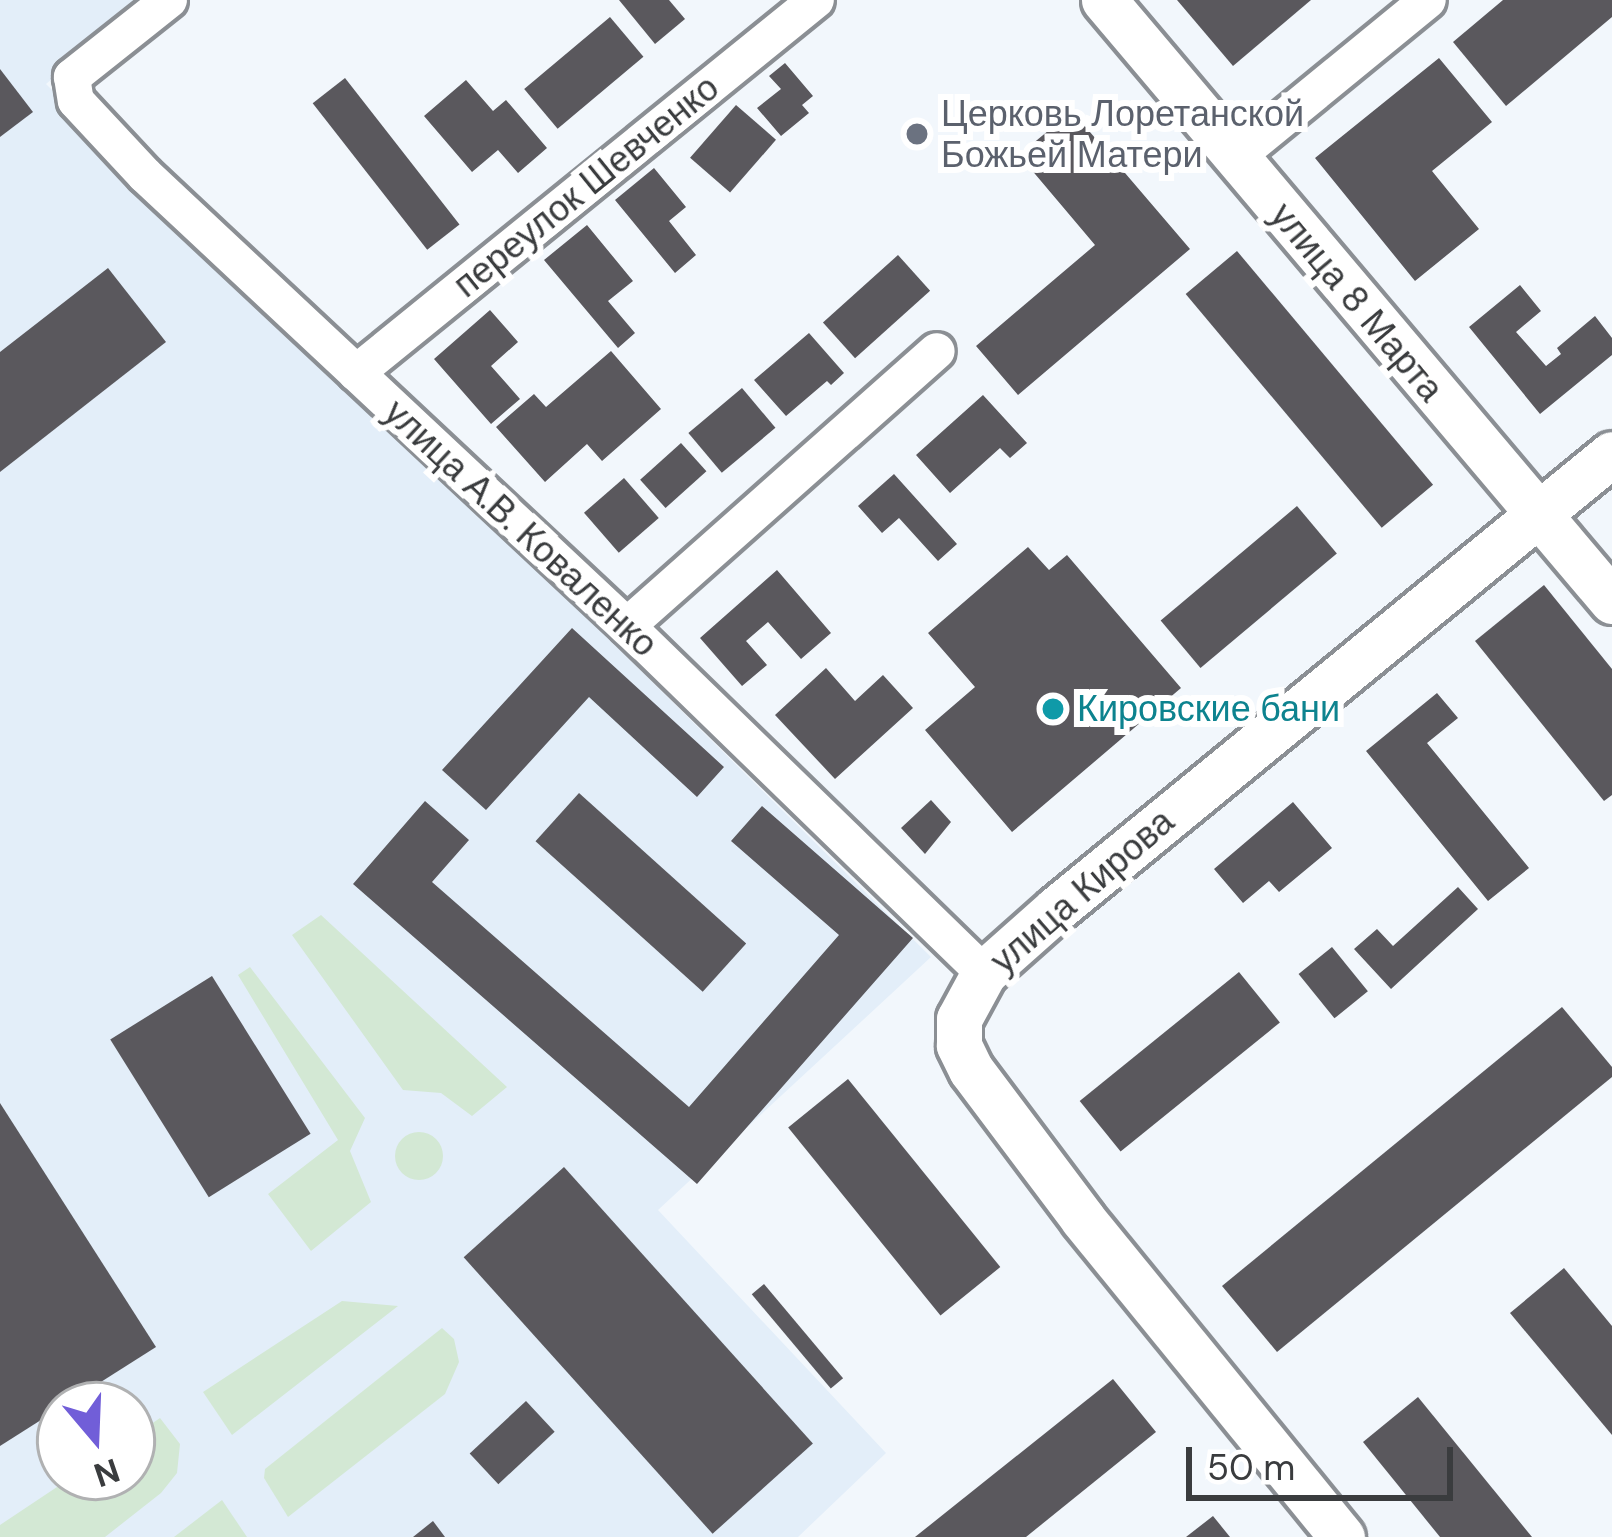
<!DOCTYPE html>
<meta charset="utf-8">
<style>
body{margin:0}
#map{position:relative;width:1612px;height:1537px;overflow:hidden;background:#f2f7fc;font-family:"DM Sans",sans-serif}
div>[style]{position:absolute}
.built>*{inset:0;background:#e3eef9}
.green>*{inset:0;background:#d3e8d4}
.round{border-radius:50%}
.building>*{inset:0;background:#5a585d;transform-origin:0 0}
.roads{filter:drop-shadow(3px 0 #8b8f94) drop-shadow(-3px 0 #8b8f94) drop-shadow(0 3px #8b8f94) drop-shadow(0 -3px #8b8f94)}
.minor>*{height:36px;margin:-18px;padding:0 18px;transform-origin:18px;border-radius:18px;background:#fff}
.major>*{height:45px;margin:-22.5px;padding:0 22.5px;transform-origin:22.5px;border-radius:22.5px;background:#fff}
.dots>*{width:33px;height:33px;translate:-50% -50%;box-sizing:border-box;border:6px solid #fff;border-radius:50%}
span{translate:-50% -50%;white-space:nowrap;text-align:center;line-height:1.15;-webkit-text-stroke:12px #fff;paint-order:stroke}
.worship-label{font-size:36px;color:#5b616d}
.left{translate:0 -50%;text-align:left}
.street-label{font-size:36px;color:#3a3c3e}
.culture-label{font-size:36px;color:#0d838f}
.north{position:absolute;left:36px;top:1381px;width:120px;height:120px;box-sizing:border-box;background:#fff;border:3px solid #b0b1b2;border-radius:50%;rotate:161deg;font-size:33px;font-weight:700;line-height:48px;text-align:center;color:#3a3c3e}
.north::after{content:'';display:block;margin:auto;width:42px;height:54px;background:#715ed8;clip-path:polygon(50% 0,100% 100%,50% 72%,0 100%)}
.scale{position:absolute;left:1186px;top:1447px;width:267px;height:54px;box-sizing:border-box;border:6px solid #3a3c3e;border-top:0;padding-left:15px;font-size:36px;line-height:42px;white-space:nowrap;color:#3a3c3e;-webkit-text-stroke:9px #fff;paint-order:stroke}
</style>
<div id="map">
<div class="built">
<div style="clip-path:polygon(evenodd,0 0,142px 0,46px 84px,931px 957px,658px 1210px,886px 1453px,798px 1537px,0 1537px,0 0,60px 1405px,132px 1405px,132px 1477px,60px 1477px,60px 1405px)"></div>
</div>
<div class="green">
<div style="clip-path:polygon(321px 915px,507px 1087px,472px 1116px,441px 1093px,403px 1090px,292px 935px)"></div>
<div style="clip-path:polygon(250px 967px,365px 1118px,350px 1151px,371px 1202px,311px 1251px,268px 1194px,338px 1140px,238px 975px)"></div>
<div class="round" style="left:395px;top:1132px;width:48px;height:48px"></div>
<div style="clip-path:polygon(342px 1301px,398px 1306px,232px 1435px,203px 1392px)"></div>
<div style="clip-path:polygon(442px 1328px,454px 1339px,459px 1362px,445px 1394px,288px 1517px,264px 1478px,265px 1469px)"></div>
<div style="clip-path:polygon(160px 1418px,180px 1444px,177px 1473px,161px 1493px,105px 1537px,0 1537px,0 1525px,72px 1477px,132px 1477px,132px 1437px)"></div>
<div style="clip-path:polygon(222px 1500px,247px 1537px,174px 1537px)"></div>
</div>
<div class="building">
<div style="clip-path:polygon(619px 0,669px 0,685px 19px,655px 44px)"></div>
<div style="clip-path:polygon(1177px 0,1311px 0,1233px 66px)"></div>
<div style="clip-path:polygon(1503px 0,1612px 0,1612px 17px,1506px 106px,1453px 42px)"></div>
<div style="left:610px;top:17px;width:52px;height:112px;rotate:50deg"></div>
<div style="clip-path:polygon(1439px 58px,1492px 122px,1432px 171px,1479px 229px,1415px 281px,1315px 158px)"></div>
<div style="clip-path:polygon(785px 63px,813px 96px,802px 105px,809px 113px,781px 136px,757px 108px,781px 89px,769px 76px)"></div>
<div style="clip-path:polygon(0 69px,33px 112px,0 137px)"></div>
<div style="left:345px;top:78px;width:186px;height:41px;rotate:52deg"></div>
<div style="clip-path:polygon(466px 80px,493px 111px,506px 100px,547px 148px,518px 173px,498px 150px,472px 172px,424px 116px)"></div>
<div style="left:736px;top:105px;width:53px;height:70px;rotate:41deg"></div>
<div style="clip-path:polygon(1072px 111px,1190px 249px,1018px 395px,976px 346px,1095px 245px,1019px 155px)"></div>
<div style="clip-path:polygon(654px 168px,686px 207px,669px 221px,696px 255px,675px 273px,615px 200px)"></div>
<div style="clip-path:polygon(587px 225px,633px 281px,608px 301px,635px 333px,618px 348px,544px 260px)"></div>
<div style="left:1237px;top:251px;width:305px;height:67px;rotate:50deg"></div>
<div style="left:898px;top:255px;width:48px;height:101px;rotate:48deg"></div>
<div style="clip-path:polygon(108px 268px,166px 342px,0 472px,0 352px)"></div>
<div style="clip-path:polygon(1520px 285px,1541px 311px,1516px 332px,1546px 366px,1561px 354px,1557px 348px,1595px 316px,1612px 338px,1612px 355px,1540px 414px,1469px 327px)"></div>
<div style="clip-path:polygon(490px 310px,518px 342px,491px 366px,520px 399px,491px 424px,434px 359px)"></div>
<div style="clip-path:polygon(809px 333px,844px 373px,831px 385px,827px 381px,786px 416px,754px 380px)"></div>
<div style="clip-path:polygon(611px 351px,661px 409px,602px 461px,587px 444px,545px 482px,496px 427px,534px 394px,546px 407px)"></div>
<div style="left:742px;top:388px;width:52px;height:70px;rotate:50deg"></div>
<div style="clip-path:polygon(983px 395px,1027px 443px,1010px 458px,1000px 448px,950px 493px,916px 455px)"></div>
<div style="left:681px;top:443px;width:38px;height:55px;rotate:48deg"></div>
<div style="clip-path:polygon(894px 474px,957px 544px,938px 561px,899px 518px,882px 533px,858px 506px)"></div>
<div style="left:624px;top:478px;width:53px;height:53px;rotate:49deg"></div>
<div style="left:1297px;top:506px;width:62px;height:178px;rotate:50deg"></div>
<div style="clip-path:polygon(1028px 547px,1049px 570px,1067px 555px,1181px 688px,1012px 832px,925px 730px,975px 687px,928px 633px)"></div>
<div style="clip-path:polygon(777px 570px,831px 633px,801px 659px,768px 622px,746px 641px,767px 665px,742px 686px,700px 638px)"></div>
<div style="clip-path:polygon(1544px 585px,1612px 669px,1612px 795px,1604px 801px,1475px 641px)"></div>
<div style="clip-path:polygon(572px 628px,724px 767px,697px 797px,589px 697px,486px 810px,442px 770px)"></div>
<div style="clip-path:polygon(826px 668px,855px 701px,883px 675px,913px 708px,835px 779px,775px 715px)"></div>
<div style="clip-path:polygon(1437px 693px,1458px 718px,1427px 743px,1529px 868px,1488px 901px,1366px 751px)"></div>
<div style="left:579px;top:793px;width:225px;height:65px;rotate:42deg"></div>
<div style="clip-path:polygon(931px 800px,951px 822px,925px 854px,901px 828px)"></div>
<div style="clip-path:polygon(425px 801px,469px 840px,432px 882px,689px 1107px,839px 935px,731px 841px,762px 806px,913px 938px,697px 1184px,353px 884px)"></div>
<div style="clip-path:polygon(1293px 802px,1332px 848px,1279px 892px,1269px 881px,1243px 903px,1214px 869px)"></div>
<div style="clip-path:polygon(1458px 887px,1478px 909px,1391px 989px,1354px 949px,1377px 929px,1393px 946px)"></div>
<div style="left:1332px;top:947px;width:57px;height:43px;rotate:51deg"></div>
<div style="left:1239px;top:972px;width:65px;height:205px;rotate:51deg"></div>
<div style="left:212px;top:976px;width:186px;height:120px;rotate:58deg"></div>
<div style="clip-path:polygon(1562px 1007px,1612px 1067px,1612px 1077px,1277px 1352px,1222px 1286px)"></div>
<div style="left:848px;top:1079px;width:242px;height:77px;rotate:51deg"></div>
<div style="clip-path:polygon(0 1103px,156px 1347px,0 1446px)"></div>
<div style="left:564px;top:1167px;width:372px;height:135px;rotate:48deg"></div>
<div style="clip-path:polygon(1564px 1268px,1612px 1326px,1612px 1435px,1510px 1313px)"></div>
<div style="left:764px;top:1284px;width:123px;height:16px;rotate:50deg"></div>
<div style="clip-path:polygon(1113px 1379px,1156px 1432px,1026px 1537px,915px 1537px)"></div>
<div style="clip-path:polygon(1418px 1397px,1532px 1537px,1440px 1537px,1363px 1442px)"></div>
<div style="left:526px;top:1401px;width:42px;height:77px;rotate:47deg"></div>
<div style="clip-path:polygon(1213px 1516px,1230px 1537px,1186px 1537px)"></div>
<div style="clip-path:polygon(433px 1521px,445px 1537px,413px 1537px)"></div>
</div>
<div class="roads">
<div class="minor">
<div style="left:169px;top:0;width:124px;rotate:141.6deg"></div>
<div style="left:72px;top:77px;width:24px;rotate:81deg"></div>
<div style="left:76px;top:101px;width:101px;rotate:47deg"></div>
<div style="left:145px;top:175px;width:660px;rotate:43.1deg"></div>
<div style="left:627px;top:626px;width:498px;rotate:44.2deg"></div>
<div style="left:1235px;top:158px;width:249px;rotate:-39.3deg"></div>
<div style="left:356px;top:373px;width:592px;rotate:-39.04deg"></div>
<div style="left:627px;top:626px;width:414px;rotate:-41.6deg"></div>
</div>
<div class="major">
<div style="left:1104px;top:0;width:787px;rotate:49.79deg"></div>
<div style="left:1342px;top:1537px;width:410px;rotate:-129.2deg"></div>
<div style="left:1083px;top:1219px;width:186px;rotate:-126.9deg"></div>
<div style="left:971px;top:1070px;width:28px;rotate:-116deg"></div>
<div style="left:959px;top:1045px;width:26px;rotate:-90deg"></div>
<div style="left:959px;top:1019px;width:52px;rotate:-61.5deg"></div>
<div style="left:984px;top:973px;width:96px;rotate:-41.6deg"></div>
<div style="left:1056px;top:909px;width:718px;rotate:-39.3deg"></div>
</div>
</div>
<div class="dots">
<div style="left:917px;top:134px;background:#6b7280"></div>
<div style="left:1053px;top:709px;background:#0f9aa8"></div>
</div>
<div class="worship-label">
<span class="left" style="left:941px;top:134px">Церковь Лоретанской<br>Божьей Матери</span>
</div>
<div class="street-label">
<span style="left:586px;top:186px;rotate:-39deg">переулок Шевченко</span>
<span style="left:1357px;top:302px;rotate:50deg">улица 8 Марта</span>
<span style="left:521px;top:528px;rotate:43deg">улица А.В. Коваленко</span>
<span style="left:1082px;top:891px;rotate:-41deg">улица Кирова</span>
</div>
<div class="culture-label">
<span class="left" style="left:1077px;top:709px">Кировские бани</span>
</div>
<div class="north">N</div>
<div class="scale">50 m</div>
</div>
